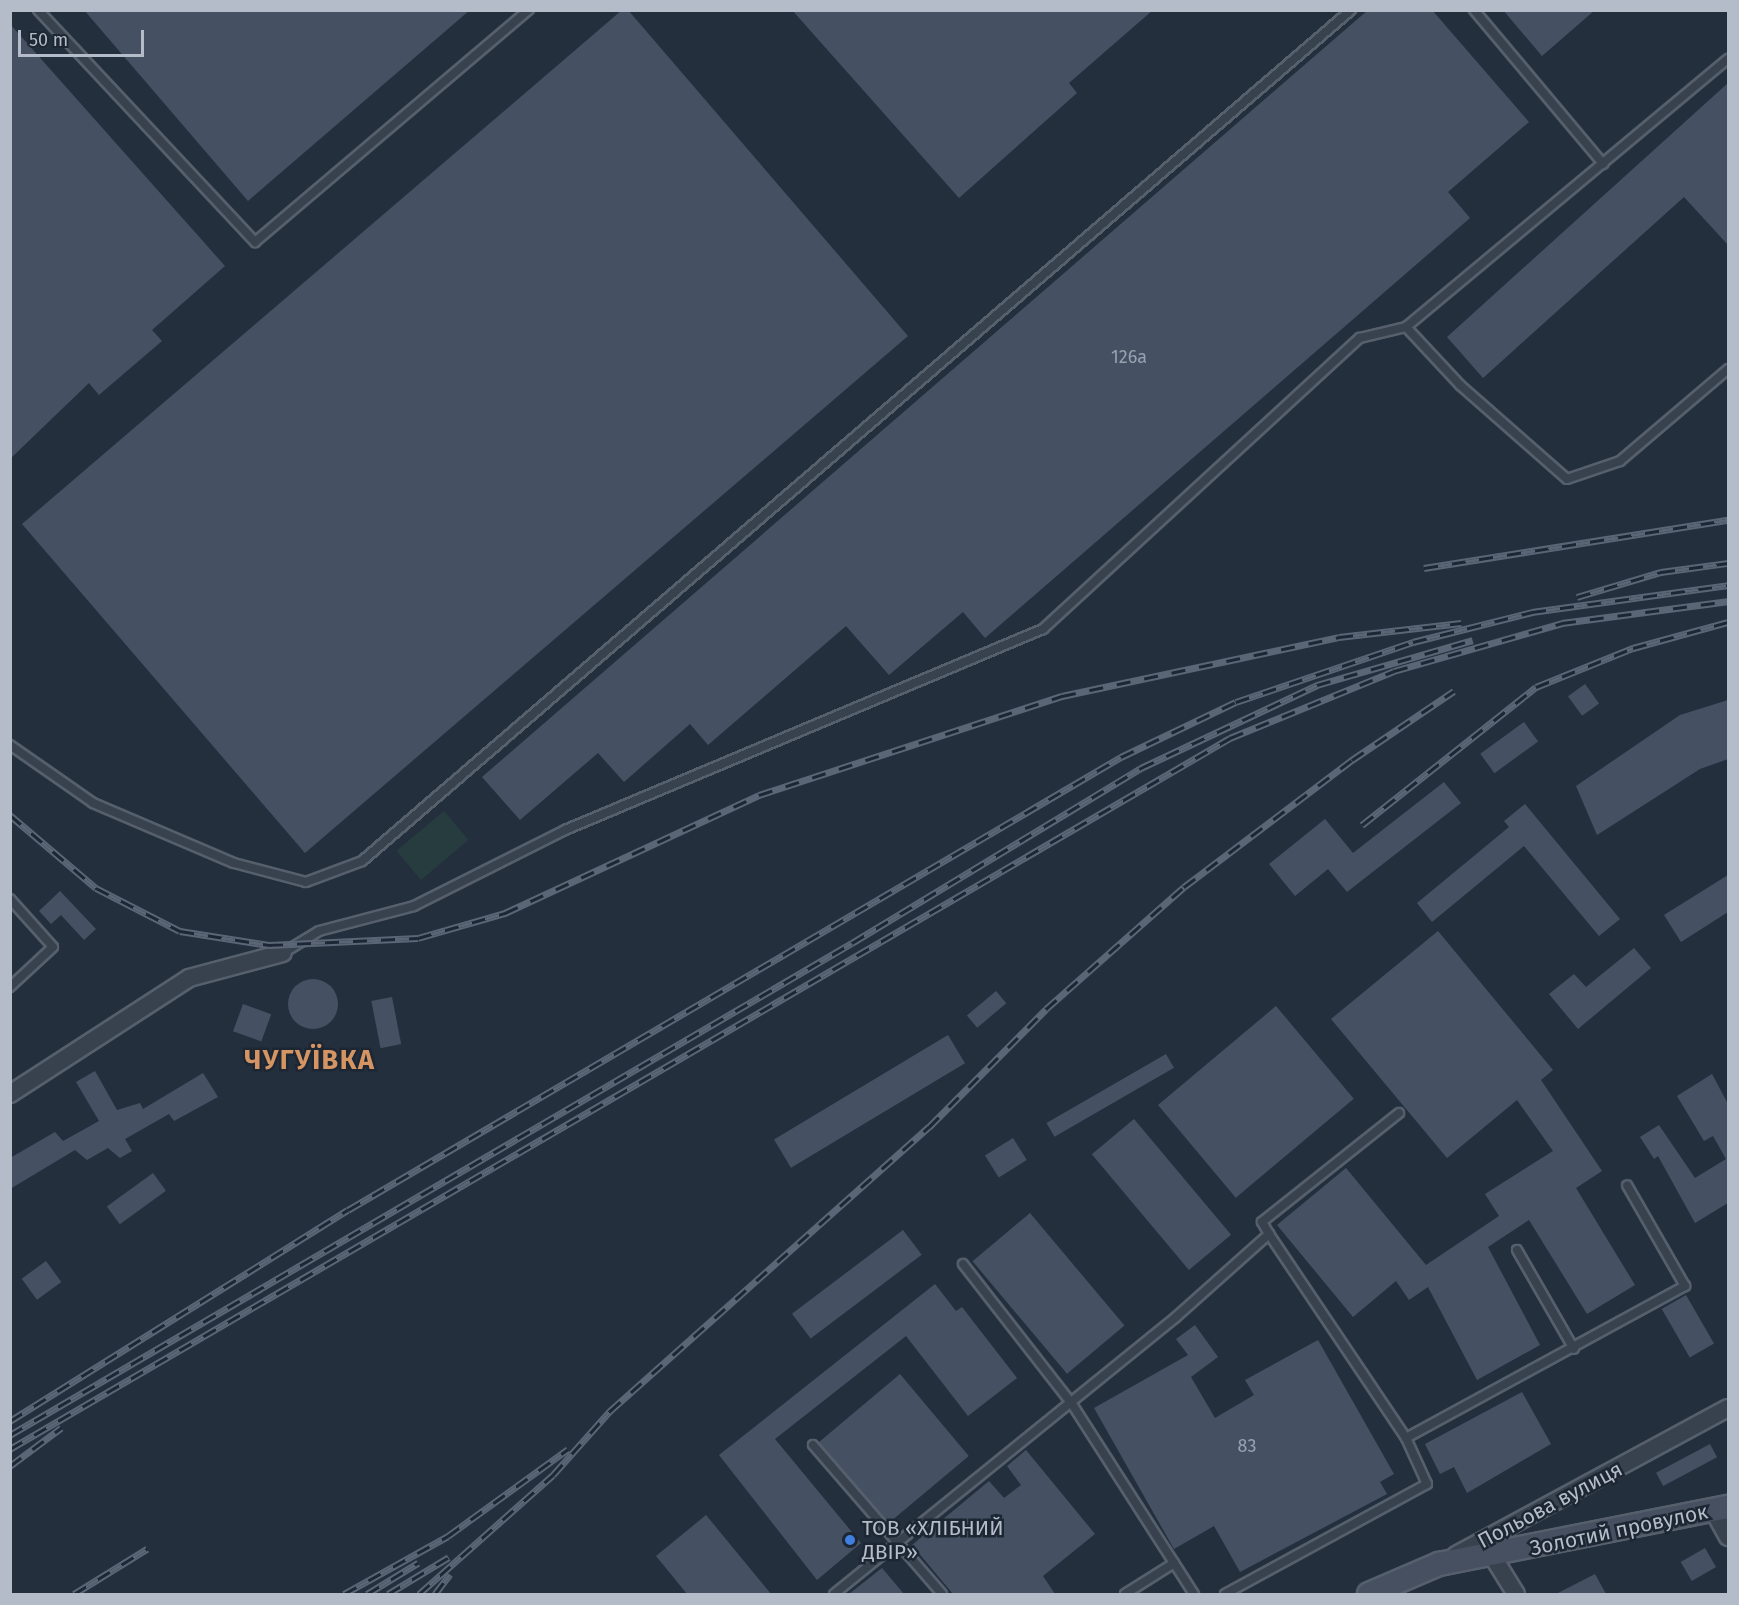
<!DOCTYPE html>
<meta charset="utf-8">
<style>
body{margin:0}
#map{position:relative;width:1739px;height:1605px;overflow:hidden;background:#242f3e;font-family:"Fira Sans",sans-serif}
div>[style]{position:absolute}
.green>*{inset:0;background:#263c3f;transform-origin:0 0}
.building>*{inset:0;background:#455162;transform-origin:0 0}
.round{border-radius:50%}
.roads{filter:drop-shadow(2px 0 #565f6c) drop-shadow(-2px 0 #565f6c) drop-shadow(0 2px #565f6c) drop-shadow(0 -2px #565f6c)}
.lane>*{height:8px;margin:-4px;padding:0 4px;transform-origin:4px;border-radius:4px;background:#38414e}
.street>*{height:16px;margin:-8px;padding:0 8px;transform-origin:8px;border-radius:8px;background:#38414e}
.secondary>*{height:22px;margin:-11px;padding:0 11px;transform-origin:11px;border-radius:11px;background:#465061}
.rail>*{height:7px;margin-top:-3.5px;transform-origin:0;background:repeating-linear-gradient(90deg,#1d2633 0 14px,#5a6575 0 28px);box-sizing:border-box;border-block:2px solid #5a6575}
.dots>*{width:16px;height:16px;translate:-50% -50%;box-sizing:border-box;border:3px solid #1d2633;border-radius:50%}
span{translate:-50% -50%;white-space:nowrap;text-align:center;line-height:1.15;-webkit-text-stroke:5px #1d2633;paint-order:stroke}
.number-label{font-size:18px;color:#98a1af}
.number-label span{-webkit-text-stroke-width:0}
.street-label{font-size:21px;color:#b4bcc9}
.poi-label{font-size:21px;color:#b4bcc9}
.left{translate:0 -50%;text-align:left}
.district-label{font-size:27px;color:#d59563;font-weight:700;letter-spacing:1.5px}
.frame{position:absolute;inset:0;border:12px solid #b4bcc9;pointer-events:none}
.scale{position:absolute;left:18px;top:30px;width:126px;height:27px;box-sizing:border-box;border:3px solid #b4bcc9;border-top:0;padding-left:8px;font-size:18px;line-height:21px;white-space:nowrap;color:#b4bcc9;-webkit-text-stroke:4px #1d2633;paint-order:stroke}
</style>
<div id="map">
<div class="green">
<div style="left:444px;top:811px;width:38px;height:62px;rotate:50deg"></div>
</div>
<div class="building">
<div style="clip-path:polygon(84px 10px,470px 10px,248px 201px)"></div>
<div style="clip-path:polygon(622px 10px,628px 10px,908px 336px,305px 853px,22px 524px)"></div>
<div style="clip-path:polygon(792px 10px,1153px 10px,1069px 83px,1077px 93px,959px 198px)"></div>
<div style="clip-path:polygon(1368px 10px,1432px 10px,1529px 122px,1448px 192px,1470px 218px,985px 638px,963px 612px,889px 675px,846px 626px,708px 745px,690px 724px,624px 782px,598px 753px,520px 820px,482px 777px)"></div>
<div style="clip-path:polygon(1503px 10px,1595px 10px,1542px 56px)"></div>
<div style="clip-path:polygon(10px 24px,225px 266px,152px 330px,162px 341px,99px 395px,89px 383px,10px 459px)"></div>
<div style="clip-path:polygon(1728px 83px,1728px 245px,1684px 197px,1483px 378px,1447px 337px)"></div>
<div style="left:1585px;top:684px;width:24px;height:21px;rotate:54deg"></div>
<div style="clip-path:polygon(1728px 700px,1728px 759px,1700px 769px,1597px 835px,1576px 786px,1680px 715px)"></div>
<div style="left:1524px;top:722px;width:24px;height:54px;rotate:54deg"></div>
<div style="clip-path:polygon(1444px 782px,1461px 803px,1347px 892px,1328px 869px,1295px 896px,1269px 864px,1325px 819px,1353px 853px)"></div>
<div style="clip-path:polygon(1525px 804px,1620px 919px,1599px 936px,1524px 846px,1432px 922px,1417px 903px,1509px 827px,1504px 821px)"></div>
<div style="clip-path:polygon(1728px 875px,1728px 912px,1681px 942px,1664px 915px)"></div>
<div style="clip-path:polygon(60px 891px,96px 929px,84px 940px,61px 915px,51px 924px,39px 911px)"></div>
<div style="clip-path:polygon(1438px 931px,1553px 1070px,1541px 1080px,1602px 1171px,1576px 1188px,1635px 1285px,1587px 1314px,1529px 1220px,1488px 1247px,1540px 1345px,1477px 1380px,1428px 1287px,1409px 1300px,1396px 1281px,1353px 1317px,1277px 1225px,1346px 1168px,1426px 1265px,1499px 1216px,1485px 1194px,1553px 1151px,1517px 1100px,1447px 1158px,1331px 1019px)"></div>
<div style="clip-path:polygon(1634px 948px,1651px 968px,1578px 1029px,1549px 994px,1574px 974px,1586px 987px)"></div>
<div class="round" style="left:288px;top:979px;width:50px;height:50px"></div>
<div style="left:996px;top:991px;width:16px;height:38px;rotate:50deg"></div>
<div style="left:392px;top:997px;width:48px;height:21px;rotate:79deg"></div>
<div style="left:243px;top:1004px;width:30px;height:29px;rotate:20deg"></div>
<div style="left:1276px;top:1006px;width:121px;height:154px;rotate:50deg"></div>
<div style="left:948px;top:1035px;width:33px;height:203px;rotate:59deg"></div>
<div style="left:1166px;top:1054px;width:16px;height:138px;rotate:60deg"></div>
<div style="clip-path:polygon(95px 1071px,117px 1110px,140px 1103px,143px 1109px,203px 1073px,218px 1097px,174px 1121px,169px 1114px,125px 1139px,132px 1151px,120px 1158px,108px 1148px,87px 1160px,75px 1150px,10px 1189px,10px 1158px,55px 1132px,63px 1141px,99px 1121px,76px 1082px)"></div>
<div style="clip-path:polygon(1712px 1074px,1728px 1104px,1728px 1203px,1695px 1223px,1658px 1156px,1654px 1159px,1640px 1137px,1659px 1125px,1695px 1178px,1726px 1159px,1713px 1136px,1704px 1141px,1677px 1096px)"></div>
<div style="left:1134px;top:1119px;width:151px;height:55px;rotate:50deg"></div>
<div style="left:1013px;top:1138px;width:26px;height:33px;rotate:58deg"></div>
<div style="left:153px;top:1173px;width:22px;height:57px;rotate:54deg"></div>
<div style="left:1030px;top:1213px;width:147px;height:75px;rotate:50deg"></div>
<div style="left:903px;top:1230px;width:31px;height:139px;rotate:53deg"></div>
<div style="left:46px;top:1261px;width:26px;height:30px;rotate:54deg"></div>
<div style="clip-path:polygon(935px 1284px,956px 1311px,962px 1307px,1017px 1378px,968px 1416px,906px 1336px,775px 1439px,861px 1543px,817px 1580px,719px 1455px)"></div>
<div style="left:1686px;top:1295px;width:56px;height:28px;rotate:60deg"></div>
<div style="clip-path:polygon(1195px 1325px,1218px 1357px,1191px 1377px,1215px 1418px,1254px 1395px,1245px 1380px,1318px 1340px,1394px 1474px,1380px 1482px,1387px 1494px,1240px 1572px,1214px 1526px,1174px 1549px,1094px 1408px,1188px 1355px,1176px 1339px)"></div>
<div style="left:900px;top:1374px;width:107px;height:106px;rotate:50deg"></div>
<div style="clip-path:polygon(1522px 1392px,1551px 1444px,1467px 1493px,1454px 1467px,1440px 1474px,1425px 1444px)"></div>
<div style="left:1710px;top:1444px;width:15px;height:61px;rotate:62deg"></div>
<div style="clip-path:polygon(1026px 1450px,1095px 1534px,1043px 1576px,1055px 1594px,953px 1594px,912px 1545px,989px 1481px,1004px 1498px,1021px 1485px,1007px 1466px)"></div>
<div style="clip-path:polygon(706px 1515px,771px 1594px,687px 1594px,656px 1556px)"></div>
<div style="left:1705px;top:1548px;width:22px;height:28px;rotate:60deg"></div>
<div style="clip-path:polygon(882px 1568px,904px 1594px,849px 1594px)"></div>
<div style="clip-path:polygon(1595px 1574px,1606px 1594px,1556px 1594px)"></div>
</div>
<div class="roads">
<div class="lane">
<div style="left:38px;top:10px;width:318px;rotate:46.9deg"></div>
<div style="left:255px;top:242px;width:359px;rotate:-40.3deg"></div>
<div style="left:1474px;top:10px;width:201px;rotate:50deg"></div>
<div style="left:1406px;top:327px;width:79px;rotate:47deg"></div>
<div style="left:1460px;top:385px;width:142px;rotate:41.3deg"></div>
<div style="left:1567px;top:479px;width:56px;rotate:-18.8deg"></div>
<div style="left:1620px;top:461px;width:142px;rotate:-40.4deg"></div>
<div style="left:10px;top:745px;width:101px;rotate:34.9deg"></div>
<div style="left:93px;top:803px;width:153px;rotate:23.1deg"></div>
<div style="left:234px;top:863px;width:74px;rotate:14.8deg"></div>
<div style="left:306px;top:882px;width:60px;rotate:-20.6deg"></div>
<div style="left:362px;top:861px;width:1305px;rotate:-40.71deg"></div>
<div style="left:10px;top:899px;width:64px;rotate:48.1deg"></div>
<div style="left:53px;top:947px;width:59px;rotate:137.1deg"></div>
<div style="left:283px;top:953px;width:42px;rotate:-31.4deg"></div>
<div style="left:319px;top:931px;width:98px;rotate:-14.7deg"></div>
<div style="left:414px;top:906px;width:169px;rotate:-26.7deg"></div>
<div style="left:565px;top:830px;width:519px;rotate:-22.81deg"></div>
<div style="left:1043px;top:629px;width:430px;rotate:-42.6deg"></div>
<div style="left:1360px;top:338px;width:47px;rotate:-13.4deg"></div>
<div style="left:1406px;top:327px;width:419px;rotate:-39.8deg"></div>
<div style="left:1517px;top:1250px;width:114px;rotate:60.1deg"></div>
<div style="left:963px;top:1264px;width:177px;rotate:52.1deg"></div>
<div style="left:1072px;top:1404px;width:226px;rotate:57.3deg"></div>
<div style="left:1406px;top:1438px;width:318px;rotate:-28.6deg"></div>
<div style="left:1685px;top:1286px;width:116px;rotate:-119.9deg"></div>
<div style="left:813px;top:1445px;width:197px;rotate:49.1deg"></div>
<div style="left:834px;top:1594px;width:440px;rotate:-39deg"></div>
<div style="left:1176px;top:1317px;width:125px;rotate:-41.7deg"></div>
<div style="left:1269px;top:1234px;width:14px;rotate:-120deg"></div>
<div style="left:1262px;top:1222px;width:175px;rotate:-38.5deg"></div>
<div style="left:1125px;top:1594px;width:58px;rotate:-32.3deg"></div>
<div style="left:1225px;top:1594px;width:230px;rotate:-28.6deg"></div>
<div style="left:1427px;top:1484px;width:51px;rotate:-114.5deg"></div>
<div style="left:1406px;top:1438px;width:246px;rotate:-123.9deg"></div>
</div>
<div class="street">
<div style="left:10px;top:1094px;width:213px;rotate:-32.9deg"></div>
<div style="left:189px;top:978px;width:97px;rotate:-14.9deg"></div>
<div style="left:1713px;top:1510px;width:31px;rotate:61deg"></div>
<div style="left:1456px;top:1555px;width:309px;rotate:-28.4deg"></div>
<div style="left:1493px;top:1557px;width:44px;rotate:58.1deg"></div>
</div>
<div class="secondary">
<div style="left:1369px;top:1594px;width:76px;rotate:-23.2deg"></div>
<div style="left:1439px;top:1564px;width:295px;rotate:-11.2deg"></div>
</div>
</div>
<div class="rail">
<div style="left:1424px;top:568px;width:308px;rotate:-9deg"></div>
<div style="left:1577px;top:597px;width:88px;rotate:-16.6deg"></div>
<div style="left:1661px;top:572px;width:68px;rotate:-7.7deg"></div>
<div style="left:10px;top:815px;width:113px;rotate:40.3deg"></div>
<div style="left:96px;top:888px;width:94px;rotate:27.1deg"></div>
<div style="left:180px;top:931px;width:90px;rotate:8.9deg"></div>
<div style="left:269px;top:945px;width:149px;rotate:-2.7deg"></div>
<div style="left:418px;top:938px;width:91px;rotate:-16deg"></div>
<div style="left:505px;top:913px;width:280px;rotate:-24.9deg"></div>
<div style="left:759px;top:795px;width:319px;rotate:-18.1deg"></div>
<div style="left:1062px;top:696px;width:283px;rotate:-12deg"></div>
<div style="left:1339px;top:637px;width:123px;rotate:-6.5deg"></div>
<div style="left:1362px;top:825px;width:222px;rotate:-38.4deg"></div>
<div style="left:1536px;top:687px;width:105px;rotate:-21.9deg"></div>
<div style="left:1633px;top:648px;width:98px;rotate:-15.3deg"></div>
<div style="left:10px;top:1421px;width:398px;rotate:-32deg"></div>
<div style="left:348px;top:1210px;width:896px;rotate:-30.37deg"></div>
<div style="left:1121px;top:757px;width:127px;rotate:-25.6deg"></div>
<div style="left:1236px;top:702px;width:187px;rotate:-18.7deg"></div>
<div style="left:1413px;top:642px;width:123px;rotate:-14.1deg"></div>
<div style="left:1532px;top:612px;width:198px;rotate:-7.8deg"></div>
<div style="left:10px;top:1435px;width:975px;rotate:-30.3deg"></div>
<div style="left:852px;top:943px;width:338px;rotate:-31.2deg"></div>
<div style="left:1141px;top:768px;width:195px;rotate:-25.2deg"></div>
<div style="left:1317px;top:685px;width:162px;rotate:-16.1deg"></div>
<div style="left:10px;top:1449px;width:1412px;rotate:-30.23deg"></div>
<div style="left:1230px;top:738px;width:177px;rotate:-22.2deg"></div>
<div style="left:1394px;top:671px;width:175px;rotate:-15.9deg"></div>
<div style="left:1562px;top:623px;width:167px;rotate:-7.5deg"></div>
<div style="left:10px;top:1466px;width:64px;rotate:-36.7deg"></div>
<div style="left:74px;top:1594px;width:86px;rotate:-31.7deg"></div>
<div style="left:344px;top:1594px;width:119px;rotate:-29.1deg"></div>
<div style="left:448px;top:1536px;width:148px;rotate:-35.9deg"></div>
<div style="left:367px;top:1594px;width:60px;rotate:-31.3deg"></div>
<div style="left:388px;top:1594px;width:71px;rotate:-31.2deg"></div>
<div style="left:419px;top:1594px;width:179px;rotate:-41.6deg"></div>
<div style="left:553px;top:1475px;width:86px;rotate:-48.3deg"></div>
<div style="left:610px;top:1411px;width:427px;rotate:-41.7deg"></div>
<div style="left:929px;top:1127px;width:166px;rotate:-45.2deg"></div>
<div style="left:1046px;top:1009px;width:184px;rotate:-41.5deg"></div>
<div style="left:1184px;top:887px;width:211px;rotate:-37.1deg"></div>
<div style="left:1352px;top:760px;width:123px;rotate:-34.1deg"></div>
<div style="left:435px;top:1594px;width:25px;rotate:-53deg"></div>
</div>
<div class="dots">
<div style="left:850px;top:1540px;background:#3f7fe0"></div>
</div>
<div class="number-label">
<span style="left:1129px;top:357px">126а</span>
<span style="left:1247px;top:1446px">83</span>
</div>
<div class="street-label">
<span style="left:1550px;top:1505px;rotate:-28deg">Польова вулиця</span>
<span style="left:1619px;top:1530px;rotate:-12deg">Золотий провулок</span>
</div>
<div class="poi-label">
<span class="left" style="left:862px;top:1540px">ТОВ «ХЛІБНИЙ<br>ДВІР»</span>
</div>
<div class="district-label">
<span style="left:310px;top:1061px">ЧУГУЇВКА</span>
</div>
<div class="frame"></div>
<div class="scale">50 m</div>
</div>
